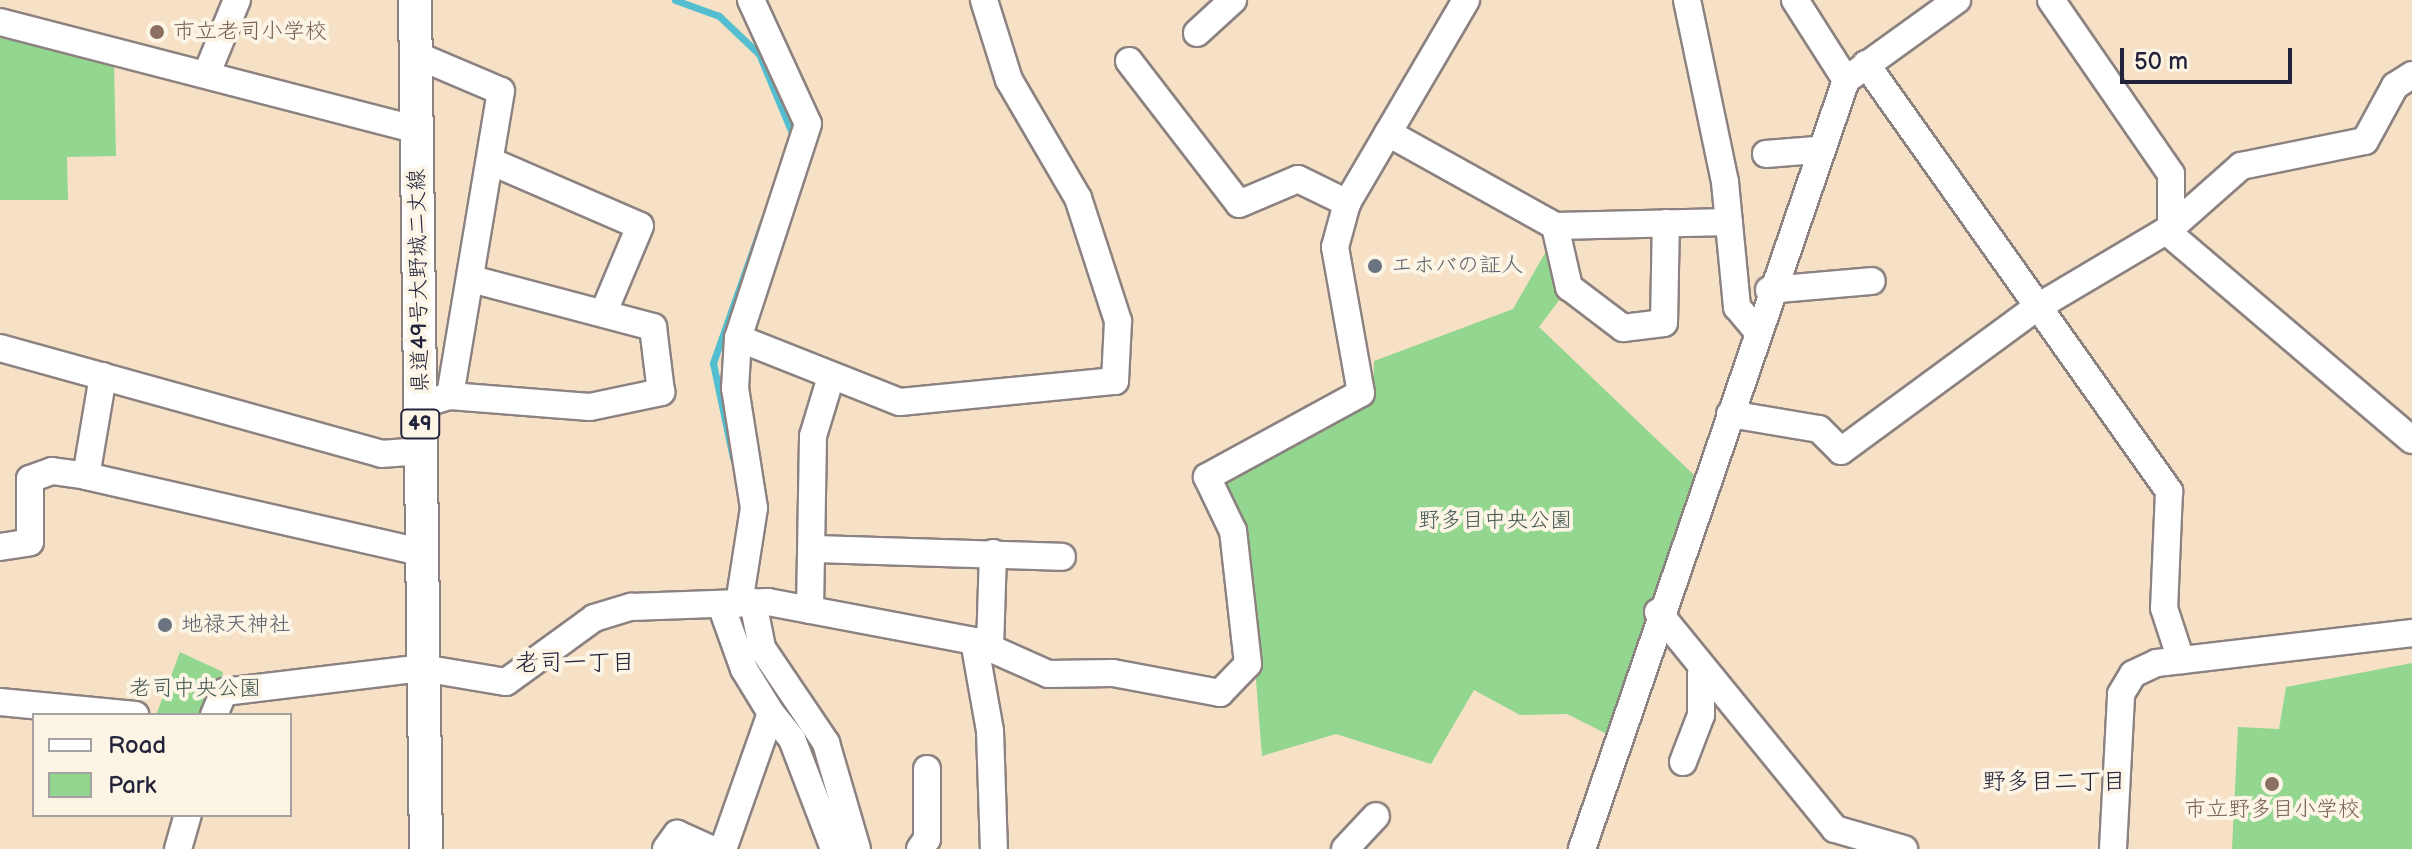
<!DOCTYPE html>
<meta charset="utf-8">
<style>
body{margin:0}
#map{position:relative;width:2412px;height:849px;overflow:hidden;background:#f6e1c6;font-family:"Balsamiq Sans","Klee One",sans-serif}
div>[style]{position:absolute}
.green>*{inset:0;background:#93d68f}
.stream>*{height:7px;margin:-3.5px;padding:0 3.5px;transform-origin:3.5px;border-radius:3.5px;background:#53becf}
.roads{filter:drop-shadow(2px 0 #8c8280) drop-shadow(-2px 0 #8c8280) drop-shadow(0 2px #8c8280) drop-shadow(0 -2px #8c8280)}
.minor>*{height:26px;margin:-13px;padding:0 13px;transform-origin:13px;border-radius:13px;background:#fff}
.major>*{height:32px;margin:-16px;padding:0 16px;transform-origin:16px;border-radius:16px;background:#fff}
.dots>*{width:22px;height:22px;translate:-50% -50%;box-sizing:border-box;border:4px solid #fcf5e5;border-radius:50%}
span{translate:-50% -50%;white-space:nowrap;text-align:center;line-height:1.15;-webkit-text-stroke:8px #fcf5e5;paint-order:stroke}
.shield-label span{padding:2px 6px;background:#fcf5e5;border:2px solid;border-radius:6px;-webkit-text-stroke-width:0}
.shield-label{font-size:20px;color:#22223b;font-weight:700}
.education-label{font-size:22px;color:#785e54}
.left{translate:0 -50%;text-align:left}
.worship-label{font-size:22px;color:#5b616d}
.street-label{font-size:22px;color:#22223b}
.park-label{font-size:22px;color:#445854}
.neighbourhood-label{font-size:24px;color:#22223b}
.legend{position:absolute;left:32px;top:713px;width:260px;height:104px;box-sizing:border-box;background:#fcf5e5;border:2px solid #a5a1a1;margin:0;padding:10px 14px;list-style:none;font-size:24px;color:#22223b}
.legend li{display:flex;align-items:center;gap:16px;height:40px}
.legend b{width:40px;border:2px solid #a5a1a1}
.scale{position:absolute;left:2120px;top:48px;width:172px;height:36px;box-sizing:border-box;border:4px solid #22223b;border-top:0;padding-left:10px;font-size:24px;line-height:28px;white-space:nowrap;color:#22223b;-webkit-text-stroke:6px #fcf5e5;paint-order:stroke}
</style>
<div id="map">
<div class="green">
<div style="clip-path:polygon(0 38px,114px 63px,116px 156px,67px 157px,68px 200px,0 200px)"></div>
<div style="clip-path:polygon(1557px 232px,1569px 287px,1539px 327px,1694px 475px,1607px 734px,1567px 714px,1520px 715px,1474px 690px,1431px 764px,1336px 734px,1262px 756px,1244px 529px,1224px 476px,1373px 401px,1374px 361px,1513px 309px)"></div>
<div style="clip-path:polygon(180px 652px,223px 672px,214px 715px,156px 715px)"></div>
<div style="clip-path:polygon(2412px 663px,2412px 849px,2232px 849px,2238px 727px,2279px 729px,2286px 687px)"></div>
</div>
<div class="stream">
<div style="left:675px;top:0;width:47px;rotate:20deg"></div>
<div style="left:719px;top:16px;width:55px;rotate:43.5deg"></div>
<div style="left:759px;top:54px;width:86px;rotate:67.3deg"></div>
<div style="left:733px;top:458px;width:97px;rotate:-101.9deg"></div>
<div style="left:713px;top:363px;width:151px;rotate:-70.6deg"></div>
<div style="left:773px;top:694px;width:48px;rotate:52.7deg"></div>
</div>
<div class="roads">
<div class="minor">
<div style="left:751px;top:0;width:136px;rotate:65.3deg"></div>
<div style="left:808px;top:124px;width:225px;rotate:108.1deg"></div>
<div style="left:738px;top:338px;width:174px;rotate:21.6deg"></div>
<div style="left:900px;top:402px;width:216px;rotate:-5.6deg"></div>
<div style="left:1115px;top:381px;width:60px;rotate:-87.1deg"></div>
<div style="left:1118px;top:321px;width:129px;rotate:-108deg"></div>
<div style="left:1078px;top:198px;width:137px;rotate:-120.3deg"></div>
<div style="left:1009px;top:80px;width:84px;rotate:-107.4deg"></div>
<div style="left:1687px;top:0;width:186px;rotate:78.2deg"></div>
<div style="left:1725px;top:182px;width:126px;rotate:84.5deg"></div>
<div style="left:1737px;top:307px;width:31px;rotate:50deg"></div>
<div style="left:1795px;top:0;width:95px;rotate:57.5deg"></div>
<div style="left:2051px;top:0;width:211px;rotate:55.4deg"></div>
<div style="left:2171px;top:174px;width:61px;rotate:90deg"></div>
<div style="left:2171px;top:235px;width:316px;rotate:40.4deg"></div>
<div style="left:0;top:22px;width:432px;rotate:14.5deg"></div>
<div style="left:1197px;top:33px;width:49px;rotate:-42.5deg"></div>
<div style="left:416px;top:55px;width:92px;rotate:23deg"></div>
<div style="left:501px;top:91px;width:309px;rotate:99.5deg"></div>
<div style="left:1129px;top:61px;width:180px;rotate:52.4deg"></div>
<div style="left:1239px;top:204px;width:64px;rotate:-23deg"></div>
<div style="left:1298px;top:179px;width:55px;rotate:26.1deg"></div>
<div style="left:1866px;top:64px;width:524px;rotate:54.64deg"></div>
<div style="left:2169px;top:491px;width:117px;rotate:92.4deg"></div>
<div style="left:2164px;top:608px;width:55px;rotate:71.9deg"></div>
<div style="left:207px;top:73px;width:79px;rotate:-67.7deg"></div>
<div style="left:1388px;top:133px;width:191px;rotate:29.1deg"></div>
<div style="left:1555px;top:226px;width:174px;rotate:-1.3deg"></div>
<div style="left:1766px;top:154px;width:50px;rotate:-4.6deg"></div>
<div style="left:490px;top:161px;width:163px;rotate:23.4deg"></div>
<div style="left:640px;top:226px;width:95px;rotate:112.8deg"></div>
<div style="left:1555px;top:226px;width:63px;rotate:77.1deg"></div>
<div style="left:1569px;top:287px;width:68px;rotate:37.2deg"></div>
<div style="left:1623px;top:328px;width:41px;rotate:-7deg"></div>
<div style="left:1664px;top:323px;width:100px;rotate:-88.9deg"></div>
<div style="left:1769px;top:290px;width:103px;rotate:-5deg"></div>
<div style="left:738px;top:338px;width:50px;rotate:93.4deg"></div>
<div style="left:735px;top:388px;width:121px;rotate:81deg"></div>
<div style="left:754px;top:508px;width:97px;rotate:98.9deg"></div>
<div style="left:0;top:348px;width:395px;rotate:15.5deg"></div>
<div style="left:381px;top:454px;width:40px;rotate:-4.3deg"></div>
<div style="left:103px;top:376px;width:101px;rotate:99.6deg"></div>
<div style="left:86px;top:476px;width:344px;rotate:12.8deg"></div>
<div style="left:420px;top:405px;width:31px;rotate:-17deg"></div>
<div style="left:450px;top:396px;width:140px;rotate:4.5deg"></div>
<div style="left:590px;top:407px;width:73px;rotate:-11.9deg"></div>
<div style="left:661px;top:392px;width:65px;rotate:-97deg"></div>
<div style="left:653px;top:327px;width:188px;rotate:-165.2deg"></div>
<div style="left:1730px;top:414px;width:90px;rotate:9.6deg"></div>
<div style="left:1819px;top:429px;width:31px;rotate:45deg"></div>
<div style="left:1841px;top:451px;width:242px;rotate:-36.3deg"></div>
<div style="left:2036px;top:308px;width:157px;rotate:-30.7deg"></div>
<div style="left:2171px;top:228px;width:94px;rotate:-41.5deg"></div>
<div style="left:2241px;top:166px;width:126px;rotate:-11.4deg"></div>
<div style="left:2365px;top:141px;width:63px;rotate:-61.4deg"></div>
<div style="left:2395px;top:86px;width:20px;rotate:-33deg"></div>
<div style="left:0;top:547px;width:30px;rotate:-9deg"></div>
<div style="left:30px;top:542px;width:63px;rotate:-90deg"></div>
<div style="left:30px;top:479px;width:23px;rotate:-20deg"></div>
<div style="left:52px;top:471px;width:34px;rotate:8deg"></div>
<div style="left:813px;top:549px;width:249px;rotate:1.8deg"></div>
<div style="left:753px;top:602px;width:47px;rotate:78.9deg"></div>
<div style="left:762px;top:648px;width:115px;rotate:56deg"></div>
<div style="left:826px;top:743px;width:110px;rotate:73.7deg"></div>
<div style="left:721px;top:605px;width:68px;rotate:70.2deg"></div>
<div style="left:744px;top:669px;width:52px;rotate:58.5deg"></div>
<div style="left:771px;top:713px;width:144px;rotate:109.4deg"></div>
<div style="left:810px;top:610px;width:174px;rotate:-89deg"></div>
<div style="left:813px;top:436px;width:59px;rotate:-73.1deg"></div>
<div style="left:1658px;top:612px;width:280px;rotate:50.8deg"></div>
<div style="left:1835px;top:829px;width:72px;rotate:16.2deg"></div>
<div style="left:974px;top:641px;width:91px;rotate:79.9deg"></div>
<div style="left:990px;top:731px;width:118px;rotate:88.1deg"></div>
<div style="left:990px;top:648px;width:95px;rotate:-88.2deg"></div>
<div style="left:0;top:702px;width:136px;rotate:5.5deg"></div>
<div style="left:771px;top:713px;width:33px;rotate:51deg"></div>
<div style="left:792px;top:739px;width:118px;rotate:69.1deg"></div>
<div style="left:214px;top:715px;width:25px;rotate:-67deg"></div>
<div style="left:224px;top:692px;width:199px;rotate:-6.9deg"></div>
<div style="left:422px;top:668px;width:85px;rotate:9.5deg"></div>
<div style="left:506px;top:682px;width:109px;rotate:-36deg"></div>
<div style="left:594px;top:618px;width:39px;rotate:-17deg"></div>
<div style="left:631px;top:607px;width:137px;rotate:-2.1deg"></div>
<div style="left:768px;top:602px;width:210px;rotate:10.7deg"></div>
<div style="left:974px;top:641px;width:81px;rotate:24deg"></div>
<div style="left:1048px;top:674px;width:65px;rotate:-0.9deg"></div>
<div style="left:1113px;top:673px;width:109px;rotate:10.6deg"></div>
<div style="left:1220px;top:693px;width:40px;rotate:-46deg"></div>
<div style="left:1248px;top:664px;width:134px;rotate:-96.4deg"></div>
<div style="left:1233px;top:531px;width:60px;rotate:-115.7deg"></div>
<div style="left:1207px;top:477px;width:175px;rotate:-28.6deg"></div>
<div style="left:1361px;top:393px;width:148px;rotate:-100.1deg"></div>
<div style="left:1335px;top:247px;width:46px;rotate:-74.7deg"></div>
<div style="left:1347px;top:203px;width:235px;rotate:-59.6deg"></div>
<div style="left:1683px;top:762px;width:50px;rotate:-69deg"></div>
<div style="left:1701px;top:715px;width:42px;rotate:-90deg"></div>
<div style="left:178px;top:849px;width:35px;rotate:-74deg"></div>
<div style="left:666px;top:849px;width:19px;rotate:-54deg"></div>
<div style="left:677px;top:834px;width:36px;rotate:24deg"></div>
<div style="left:920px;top:849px;width:12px;rotate:-55deg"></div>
<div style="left:927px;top:839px;width:70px;rotate:-90deg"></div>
<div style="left:1345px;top:849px;width:45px;rotate:-46.8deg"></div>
<div style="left:1582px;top:849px;width:813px;rotate:-71.05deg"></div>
<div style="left:1846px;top:80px;width:137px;rotate:-35.8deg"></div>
<div style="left:2113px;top:849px;width:155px;rotate:-87deg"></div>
<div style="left:2121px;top:694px;width:23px;rotate:-59deg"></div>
<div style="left:2133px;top:674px;width:26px;rotate:-25deg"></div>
<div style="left:2157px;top:663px;width:257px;rotate:-6.7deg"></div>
</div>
<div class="major">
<div style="left:415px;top:0;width:849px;rotate:89.26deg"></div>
</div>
</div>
<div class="dots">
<div style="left:157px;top:32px;background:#8d6e63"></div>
<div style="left:1375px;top:266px;background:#6b7280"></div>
<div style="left:165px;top:625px;background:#6b7280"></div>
<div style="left:2272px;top:784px;background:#8d6e63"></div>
</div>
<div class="shield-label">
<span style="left:420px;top:424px">49</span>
</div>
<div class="education-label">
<span class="left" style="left:173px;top:32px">市立老司小学校</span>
<span style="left:2272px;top:810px">市立野多目小学校</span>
</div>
<div class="worship-label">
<span class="left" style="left:1391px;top:266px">エホバの証人</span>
<span class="left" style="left:181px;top:625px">地禄天神社</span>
</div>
<div class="street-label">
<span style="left:419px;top:281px;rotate:-91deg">県道49号大野城二丈線</span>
</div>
<div class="park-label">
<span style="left:1495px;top:521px">野多目中央公園</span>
<span style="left:195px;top:689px">老司中央公園</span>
</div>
<div class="neighbourhood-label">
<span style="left:575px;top:663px">老司一丁目</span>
<span style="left:2054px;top:782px">野多目二丁目</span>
</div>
<ul class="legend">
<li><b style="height:10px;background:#fff"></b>Road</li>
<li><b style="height:22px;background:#93d68f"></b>Park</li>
</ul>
<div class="scale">50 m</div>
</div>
